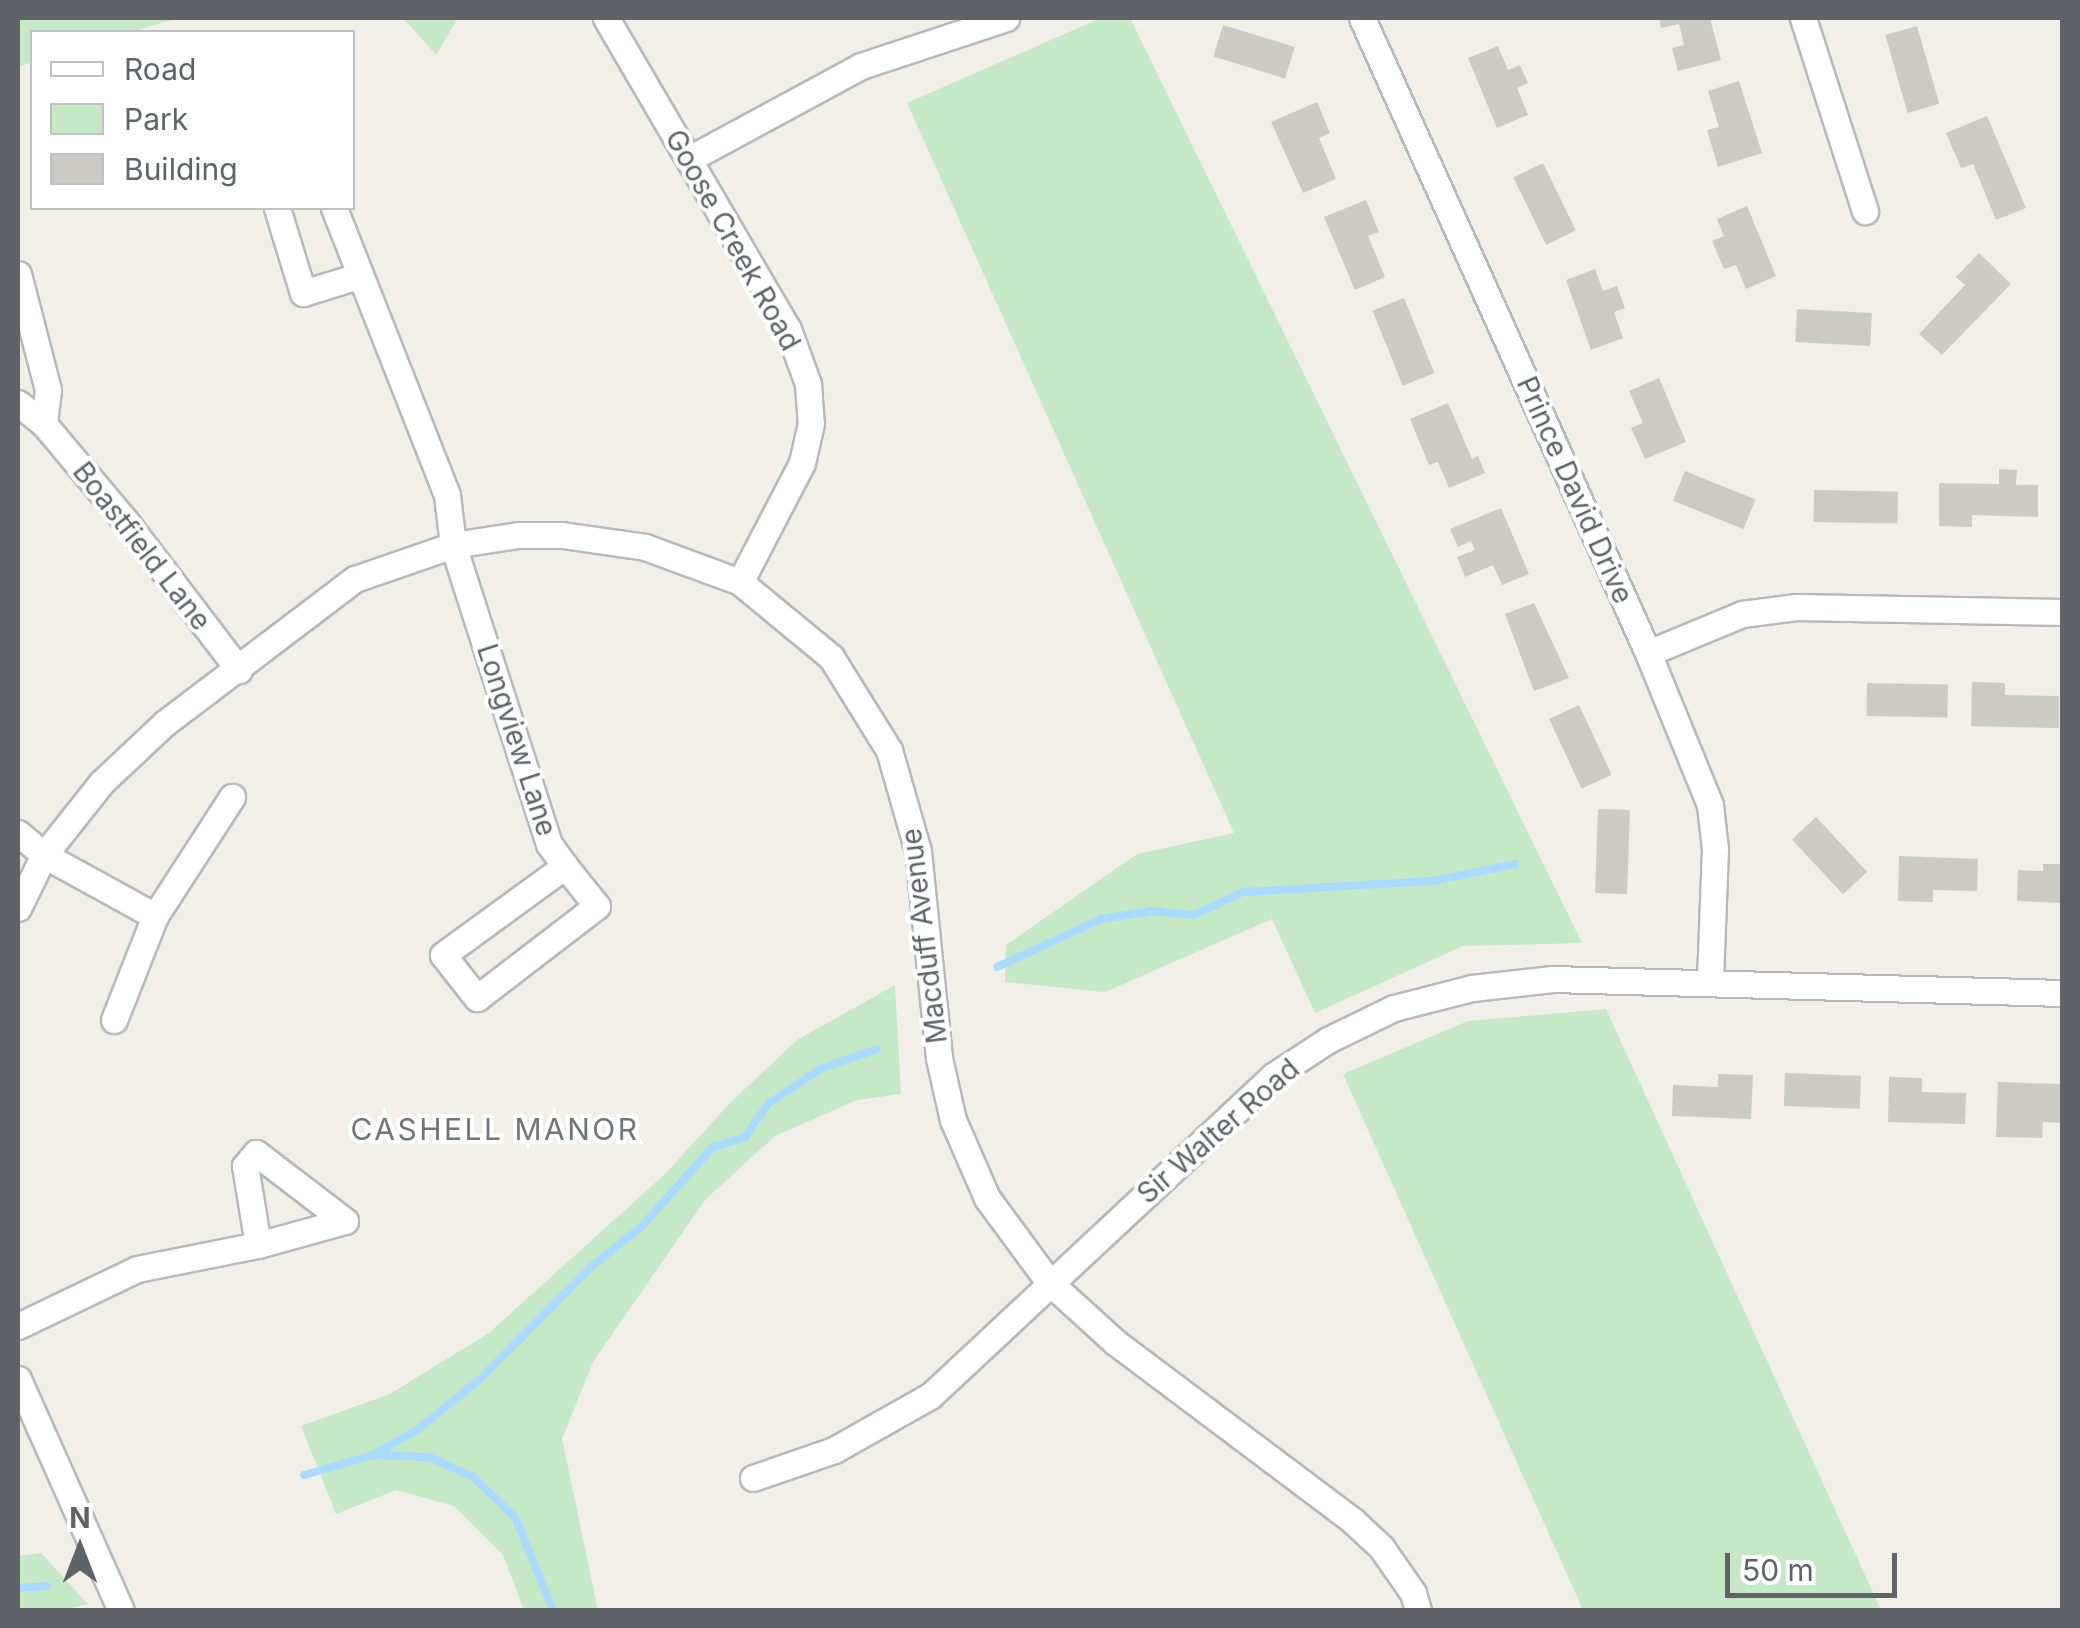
<!DOCTYPE html>
<style>
body{margin:0}
#map{position:relative;width:2080px;height:1628px;overflow:hidden;background:#f1efe8;font-family:Inter,sans-serif}
div>[style]{position:absolute}
.green>*{inset:0;background:#c5e8c5}
.stream>*{height:8px;margin:-4px;padding:0 4px;transform-origin:4px;border-radius:4px;background:#aadaff}
.building>*{inset:0;background:#cccac5;transform-origin:0 0}
.roads{filter:drop-shadow(2px 0 #b5b8bc) drop-shadow(-2px 0 #b5b8bc) drop-shadow(0 2px #b5b8bc) drop-shadow(0 -2px #b5b8bc)}
.minor>*{height:25px;margin:-12.5px;padding:0 12.5px;transform-origin:12.5px;border-radius:12.5px;background:#fff}
span{translate:-50% -50%;white-space:nowrap;text-align:center;line-height:1.15;-webkit-text-stroke:8px #fff;paint-order:stroke}
.street-label{font-size:28px;color:#5f6368}
.neighbourhood-label{font-size:30px;color:#70757a;letter-spacing:2.5px}
.frame{position:absolute;inset:0;border:20px solid #5f6368;pointer-events:none}
.legend{position:absolute;left:30px;top:30px;width:325px;height:180px;box-sizing:border-box;background:#fff;border:2px solid #bfc1c3;margin:0;padding:12px 18px;list-style:none;font-size:30px;color:#5f6368}
.legend li{display:flex;align-items:center;gap:20px;height:50px}
.legend b{width:50px;border:2px solid #bfc1c3}
.north{position:absolute;left:30px;top:1498px;width:100px;height:100px;-webkit-text-stroke:8px #fff;paint-order:stroke;rotate:0deg;font-size:28px;font-weight:700;line-height:40px;text-align:center;color:#5f6368}
.north::after{content:'';display:block;margin:auto;width:35px;height:45px;background:#5f6368;clip-path:polygon(50% 0,100% 100%,50% 72%,0 100%)}
.scale{position:absolute;left:1725px;top:1553px;width:172px;height:45px;box-sizing:border-box;border:5px solid #5f6368;border-top:0;padding-left:12px;font-size:30px;line-height:35px;white-space:nowrap;color:#5f6368;-webkit-text-stroke:8px #fff;paint-order:stroke}
</style>
<div id="map">
<div class="green">
<div style="clip-path:polygon(18px 18px,179px 18px,130px 32px,32px 32px,32px 62px,18px 67px)"></div>
<div style="clip-path:polygon(403px 18px,458px 18px,436px 55px)"></div>
<div style="clip-path:polygon(1101px 18px,1130px 18px,1582px 943px,1463px 946px,1315px 1013px,1272px 919px,1105px 992px,1005px 982px,1006px 945px,1137px 854px,1234px 833px,907px 103px)"></div>
<div style="clip-path:polygon(895px 985px,901px 1094px,857px 1100px,775px 1136px,705px 1200px,593px 1362px,562px 1439px,598px 1610px,524px 1610px,503px 1555px,454px 1506px,396px 1490px,336px 1514px,301px 1426px,390px 1394px,489px 1333px,665px 1174px,731px 1102px,797px 1040px)"></div>
<div style="clip-path:polygon(1606px 1009px,1881px 1610px,1583px 1610px,1343px 1074px,1468px 1021px)"></div>
<div style="clip-path:polygon(41px 1553px,88px 1604px,62px 1610px,18px 1610px,18px 1556px)"></div>
</div>
<div class="stream">
<div style="left:997px;top:967px;width:115px;rotate:-24.8deg"></div>
<div style="left:1101px;top:919px;width:51px;rotate:-9.1deg"></div>
<div style="left:1151px;top:911px;width:43px;rotate:5.3deg"></div>
<div style="left:1194px;top:915px;width:54px;rotate:-25.1deg"></div>
<div style="left:1243px;top:892px;width:190px;rotate:-3.3deg"></div>
<div style="left:1433px;top:881px;width:84px;rotate:-11.7deg"></div>
<div style="left:376px;top:1455px;width:53px;rotate:2.2deg"></div>
<div style="left:429px;top:1457px;width:48px;rotate:24.4deg"></div>
<div style="left:473px;top:1477px;width:58px;rotate:43.6deg"></div>
<div style="left:515px;top:1517px;width:100px;rotate:67.8deg"></div>
<div style="left:304px;top:1475px;width:72px;rotate:-16.2deg"></div>
<div style="left:373px;top:1455px;width:51px;rotate:-29.6deg"></div>
<div style="left:417px;top:1430px;width:81px;rotate:-39deg"></div>
<div style="left:480px;top:1379px;width:158px;rotate:-45.3deg"></div>
<div style="left:591px;top:1267px;width:64px;rotate:-38.7deg"></div>
<div style="left:641px;top:1227px;width:108px;rotate:-48deg"></div>
<div style="left:713px;top:1147px;width:34px;rotate:-17deg"></div>
<div style="left:745px;top:1137px;width:40px;rotate:-55.1deg"></div>
<div style="left:768px;top:1104px;width:63px;rotate:-33.9deg"></div>
<div style="left:820px;top:1069px;width:60px;rotate:-19.3deg"></div>
<div style="left:18px;top:1588px;width:29px;rotate:-4deg"></div>
</div>
<div class="building">
<div style="clip-path:polygon(1659px 18px,1710px 18px,1721px 60px,1678px 71px,1672px 48px,1684px 45px,1679px 24px,1661px 28px)"></div>
<div style="left:1223px;top:25px;width:75px;height:33px;rotate:17deg"></div>
<div style="left:1917px;top:26px;width:81px;height:33px;rotate:74deg"></div>
<div style="clip-path:polygon(1498px 46px,1508px 70px,1520px 65px,1528px 83px,1517px 88px,1528px 115px,1497px 128px,1468px 58px)"></div>
<div style="clip-path:polygon(1739px 81px,1762px 153px,1718px 167px,1707px 130px,1719px 127px,1708px 91px)"></div>
<div style="clip-path:polygon(1317px 102px,1330px 133px,1319px 138px,1336px 179px,1303px 193px,1271px 122px)"></div>
<div style="clip-path:polygon(1987px 116px,2026px 208px,1996px 220px,1973px 164px,1961px 168px,1946px 133px)"></div>
<div style="left:1543px;top:163px;width:75px;height:33px;rotate:64deg"></div>
<div style="clip-path:polygon(1366px 200px,1379px 232px,1368px 236px,1385px 277px,1355px 290px,1324px 217px)"></div>
<div style="clip-path:polygon(1747px 206px,1776px 276px,1746px 289px,1736px 265px,1724px 269px,1712px 241px,1724px 236px,1717px 219px)"></div>
<div style="clip-path:polygon(1979px 253px,2011px 284px,1942px 355px,1919px 334px,1965px 285px,1956px 277px)"></div>
<div style="clip-path:polygon(1595px 269px,1603px 291px,1617px 286px,1625px 308px,1614px 312px,1623px 338px,1591px 350px,1566px 280px)"></div>
<div style="left:1404px;top:298px;width:81px;height:34px;rotate:68deg"></div>
<div style="left:1797px;top:309px;width:75px;height:33px;rotate:3deg"></div>
<div style="clip-path:polygon(1659px 378px,1686px 442px,1645px 459px,1631px 428px,1643px 423px,1629px 391px)"></div>
<div style="clip-path:polygon(1448px 403px,1472px 459px,1478px 456px,1485px 473px,1449px 488px,1438px 462px,1429px 465px,1410px 419px)"></div>
<div style="clip-path:polygon(1999px 469px,2017px 470px,2016px 485px,2038px 485px,2038px 517px,1972px 515px,1972px 527px,1939px 526px,1939px 483px,1999px 484px)"></div>
<div style="left:1685px;top:471px;width:76px;height:32px;rotate:22deg"></div>
<div style="left:1814px;top:490px;width:84px;height:32px;rotate:1deg"></div>
<div style="clip-path:polygon(1501px 508px,1529px 574px,1502px 585px,1493px 565px,1465px 577px,1457px 557px,1475px 550px,1471px 541px,1458px 547px,1450px 529px)"></div>
<div style="clip-path:polygon(1534px 603px,1569px 678px,1534px 691px,1505px 614px)"></div>
<div style="clip-path:polygon(1972px 682px,2005px 683px,2005px 695px,2059px 696px,2059px 728px,1971px 726px)"></div>
<div style="left:1867px;top:683px;width:81px;height:33px;rotate:1deg"></div>
<div style="left:1579px;top:705px;width:77px;height:33px;rotate:65deg"></div>
<div style="left:1598px;top:809px;width:32px;height:84px;rotate:2deg"></div>
<div style="left:1816px;top:817px;width:75px;height:33px;rotate:47deg"></div>
<div style="clip-path:polygon(1899px 856px,1978px 859px,1977px 891px,1933px 890px,1933px 902px,1898px 901px)"></div>
<div style="clip-path:polygon(2043px 864px,2062px 864px,2062px 903px,2017px 901px,2018px 870px,2043px 871px)"></div>
<div style="left:1785px;top:1073px;width:76px;height:33px;rotate:2deg"></div>
<div style="clip-path:polygon(1718px 1074px,1753px 1075px,1751px 1119px,1672px 1116px,1673px 1085px,1718px 1087px)"></div>
<div style="clip-path:polygon(1889px 1077px,1922px 1078px,1922px 1092px,1966px 1093px,1965px 1124px,1888px 1122px)"></div>
<div style="clip-path:polygon(1998px 1082px,2062px 1084px,2062px 1123px,2043px 1122px,2042px 1138px,1996px 1137px)"></div>
</div>
<div class="roads">
<div class="minor">
<div style="left:606px;top:18px;width:360px;rotate:59.7deg"></div>
<div style="left:788px;top:329px;width:59px;rotate:70deg"></div>
<div style="left:808px;top:384px;width:39px;rotate:86deg"></div>
<div style="left:811px;top:423px;width:41px;rotate:102.7deg"></div>
<div style="left:802px;top:463px;width:134px;rotate:117.5deg"></div>
<div style="left:1362px;top:18px;width:696px;rotate:65.75deg"></div>
<div style="left:1648px;top:653px;width:164px;rotate:67.8deg"></div>
<div style="left:1710px;top:805px;width:44px;rotate:83.5deg"></div>
<div style="left:1715px;top:849px;width:131px;rotate:92.2deg"></div>
<div style="left:1803px;top:18px;width:203px;rotate:72.2deg"></div>
<div style="left:689px;top:159px;width:196px;rotate:-28.4deg"></div>
<div style="left:861px;top:66px;width:153px;rotate:-18.3deg"></div>
<div style="left:277px;top:208px;width:89px;rotate:73deg"></div>
<div style="left:303px;top:293px;width:58px;rotate:-17.2deg"></div>
<div style="left:334px;top:208px;width:308px;rotate:68.5deg"></div>
<div style="left:447px;top:495px;width:50px;rotate:83.2deg"></div>
<div style="left:453px;top:545px;width:314px;rotate:72.2deg"></div>
<div style="left:549px;top:844px;width:27px;rotate:54deg"></div>
<div style="left:565px;top:866px;width:151px;rotate:143.9deg"></div>
<div style="left:443px;top:955px;width:55px;rotate:51.7deg"></div>
<div style="left:477px;top:998px;width:151px;rotate:-37.5deg"></div>
<div style="left:597px;top:906px;width:51px;rotate:-128.7deg"></div>
<div style="left:18px;top:274px;width:120px;rotate:75.5deg"></div>
<div style="left:48px;top:390px;width:34px;rotate:97deg"></div>
<div style="left:18px;top:403px;width:33px;rotate:39deg"></div>
<div style="left:44px;top:424px;width:129px;rotate:50deg"></div>
<div style="left:127px;top:523px;width:185px;rotate:52.7deg"></div>
<div style="left:1648px;top:653px;width:102px;rotate:-22.5deg"></div>
<div style="left:1742px;top:614px;width:55px;rotate:-7.3deg"></div>
<div style="left:1797px;top:607px;width:265px;rotate:1.1deg"></div>
<div style="left:18px;top:833px;width:34px;rotate:40deg"></div>
<div style="left:44px;top:855px;width:127px;rotate:28.8deg"></div>
<div style="left:155px;top:916px;width:142px;rotate:-57.1deg"></div>
<div style="left:18px;top:908px;width:59px;rotate:-63.9deg"></div>
<div style="left:44px;top:855px;width:92px;rotate:-51.6deg"></div>
<div style="left:101px;top:783px;width:88px;rotate:-43.2deg"></div>
<div style="left:165px;top:723px;width:238px;rotate:-37.2deg"></div>
<div style="left:355px;top:579px;width:104px;rotate:-19.1deg"></div>
<div style="left:453px;top:545px;width:66px;rotate:-8.7deg"></div>
<div style="left:518px;top:535px;width:44px"></div>
<div style="left:562px;top:535px;width:84px;rotate:8.2deg"></div>
<div style="left:645px;top:547px;width:101px;rotate:20.2deg"></div>
<div style="left:740px;top:582px;width:118px;rotate:39.5deg"></div>
<div style="left:831px;top:657px;width:110px;rotate:58.1deg"></div>
<div style="left:889px;top:750px;width:105px;rotate:74deg"></div>
<div style="left:918px;top:851px;width:208px;rotate:84.2deg"></div>
<div style="left:939px;top:1058px;width:64px;rotate:77.3deg"></div>
<div style="left:953px;top:1120px;width:85px;rotate:66.4deg"></div>
<div style="left:987px;top:1198px;width:104px;rotate:53.6deg"></div>
<div style="left:1049px;top:1282px;width:89px;rotate:42.3deg"></div>
<div style="left:1115px;top:1342px;width:298px;rotate:36.9deg"></div>
<div style="left:1353px;top:1521px;width:38px;rotate:43deg"></div>
<div style="left:1381px;top:1547px;width:56px;rotate:55.2deg"></div>
<div style="left:1413px;top:1593px;width:18px;rotate:74deg"></div>
<div style="left:114px;top:1020px;width:112px;rotate:-68.5deg"></div>
<div style="left:256px;top:1153px;width:112px;rotate:37.4deg"></div>
<div style="left:345px;top:1221px;width:90px;rotate:164.6deg"></div>
<div style="left:258px;top:1245px;width:80px;rotate:-99.3deg"></div>
<div style="left:245px;top:1166px;width:17px;rotate:-50deg"></div>
<div style="left:18px;top:1326px;width:132px;rotate:-25.6deg"></div>
<div style="left:137px;top:1269px;width:123px;rotate:-11.2deg"></div>
<div style="left:18px;top:1379px;width:253px;rotate:66deg"></div>
<div style="left:753px;top:1478px;width:86px;rotate:-19.1deg"></div>
<div style="left:834px;top:1450px;width:110px;rotate:-29.4deg"></div>
<div style="left:930px;top:1396px;width:469px;rotate:-43deg"></div>
<div style="left:1273px;top:1076px;width:66px;rotate:-33.2deg"></div>
<div style="left:1328px;top:1040px;width:73px;rotate:-25.9deg"></div>
<div style="left:1394px;top:1008px;width:81px;rotate:-14.4deg"></div>
<div style="left:1472px;top:988px;width:81px;rotate:-6.4deg"></div>
<div style="left:1552px;top:979px;width:510px;rotate:1.57deg"></div>
</div>
</div>
<div class="street-label">
<span style="left:733px;top:240px;rotate:61deg">Goose Creek Road</span>
<span style="left:1575px;top:490px;rotate:66deg">Prince David Drive</span>
<span style="left:142px;top:546px;rotate:52deg">Boastfield Lane</span>
<span style="left:517px;top:740px;rotate:72deg">Longview Lane</span>
<span style="left:924px;top:936px;rotate:-97deg">Macduff Avenue</span>
<span style="left:1218px;top:1131px;rotate:-41deg">Sir Walter Road</span>
</div>
<div class="neighbourhood-label">
<span style="left:495px;top:1129px">CASHELL MANOR</span>
</div>
<div class="frame"></div>
<ul class="legend">
<li><b style="height:12px;background:#fff"></b>Road</li>
<li><b style="height:28px;background:#c5e8c5"></b>Park</li>
<li><b style="height:28px;background:#cccac5"></b>Building</li>
</ul>
<div class="north">N</div>
<div class="scale">50 m</div>
</div>
